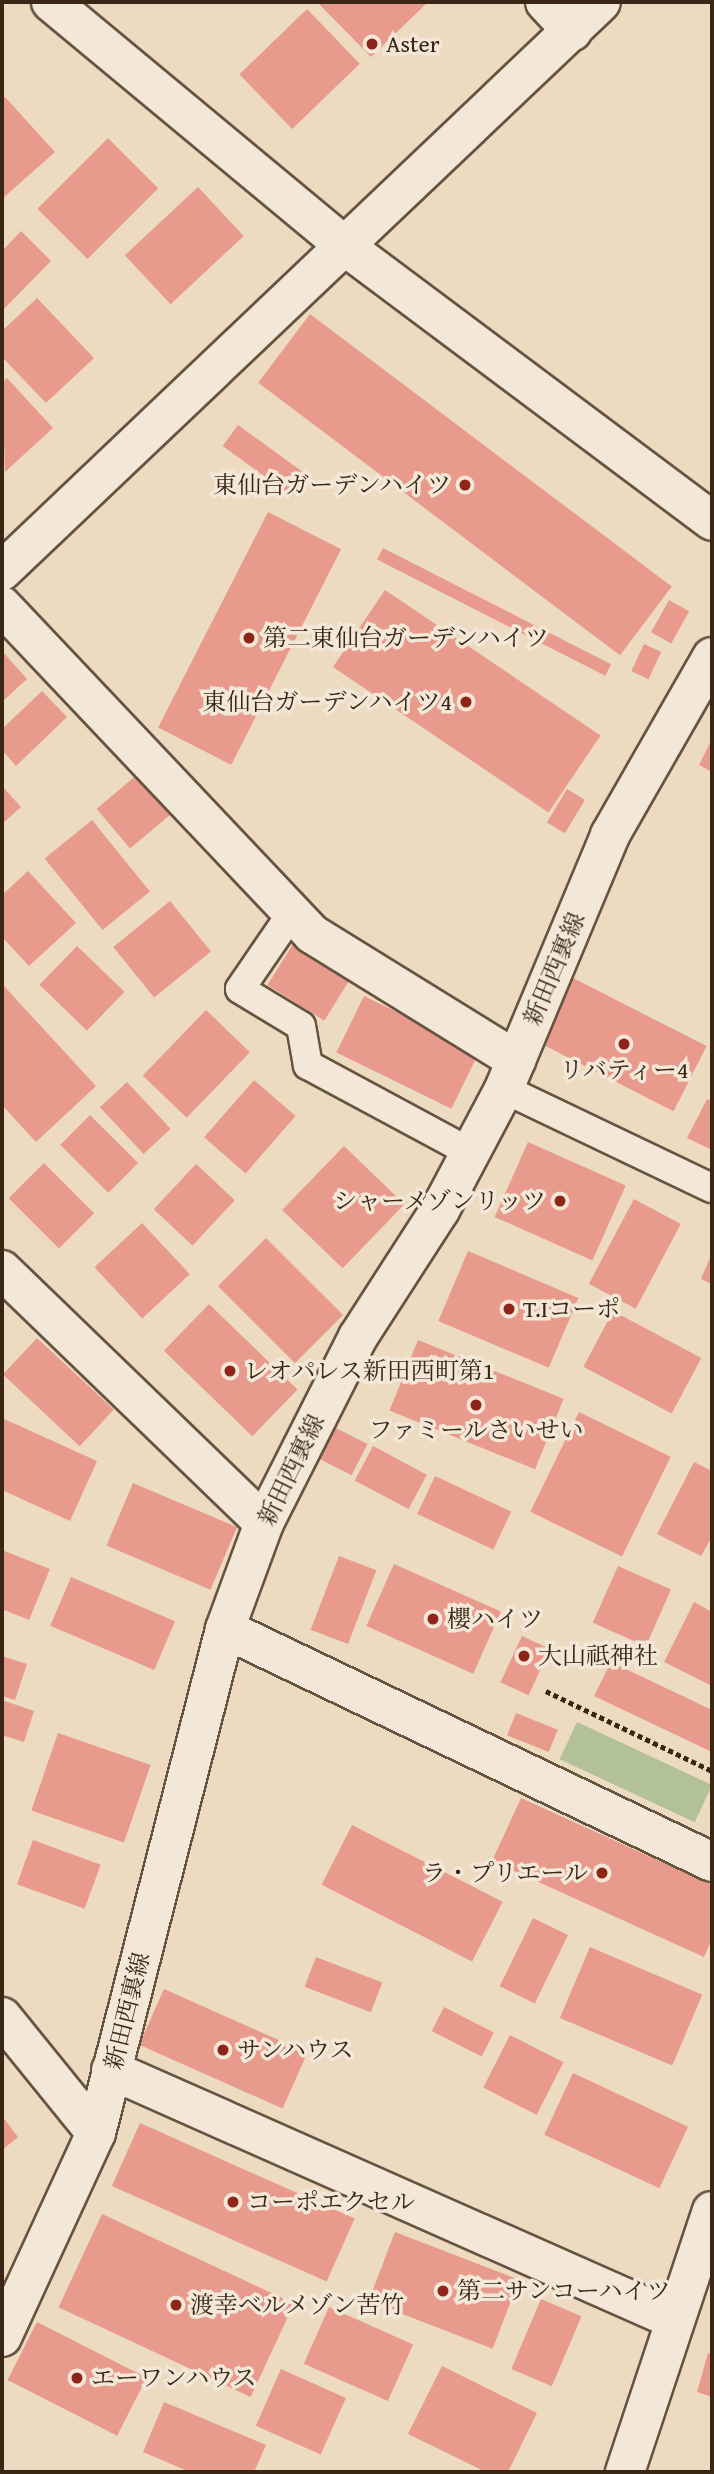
<!DOCTYPE html>
<meta charset="utf-8">
<style>
body{margin:0}
#map{position:relative;width:714px;height:2474px;overflow:hidden;background:#ecdac1;font-family:"Gentium Book Plus","Noto Serif JP",serif}
div>[style]{position:absolute}
.green>*{inset:0;background:#b3c196;transform-origin:0 0}
.building>*{inset:0;background:#e89b8c;transform-origin:0 0}
.path>*{height:4.5px;margin-top:-2.25px;transform-origin:0;background:repeating-linear-gradient(90deg,#392615 0 5px,transparent 0 8.5px)}
.roads{filter:drop-shadow(2px 0 #665340) drop-shadow(-2px 0 #665340) drop-shadow(0 2px #665340) drop-shadow(0 -2px #665340)}
.service>*{height:28px;margin:-14px;padding:0 14px;transform-origin:14px;border-radius:14px;background:#f3e7d7}
.minor>*{height:38px;margin:-19px;padding:0 19px;transform-origin:19px;border-radius:19px;background:#f3e7d7}
.dots>*{width:19px;height:19px;translate:-50% -50%;box-sizing:border-box;border:4px solid #f3e7d7;border-radius:50%}
span{translate:-50% -50%;white-space:nowrap;text-align:center;line-height:1.15;-webkit-text-stroke:7px #f3e7d7;paint-order:stroke}
.poi-label{font-size:24px;color:#392615}
.left{translate:0 -50%;text-align:left}
.right{translate:-100% -50%;text-align:right}
.street-label{font-size:24px;color:#392615}
.frame{position:absolute;inset:0;border:4px solid #392615;pointer-events:none}
</style>
<div id="map">
<div class="green">
<div style="left:577px;top:1722px;width:149px;height:41px;rotate:25deg"></div>
</div>
<div class="building">
<div style="clip-path:polygon(317px 2px,428px 2px,371px 57px)"></div>
<div style="left:307px;top:9px;width:76px;height:94px;rotate:46deg"></div>
<div style="clip-path:polygon(5px 97px,55px 152px,2px 199px,2px 100px)"></div>
<div style="left:108px;top:138px;width:71px;height:100px;rotate:45deg"></div>
<div style="left:198px;top:187px;width:67px;height:100px;rotate:47deg"></div>
<div style="clip-path:polygon(21px 231px,51px 261px,2px 311px,2px 251px)"></div>
<div style="clip-path:polygon(37px 298px,94px 358px,46px 403px,2px 357px,2px 331px)"></div>
<div style="left:310px;top:314px;width:453px;height:86px;rotate:37deg"></div>
<div style="clip-path:polygon(7px 378px,53px 428px,5px 472px,2px 383px)"></div>
<div style="left:238px;top:425px;width:86px;height:26px;rotate:36deg"></div>
<div style="left:268px;top:512px;width:82px;height:242px;rotate:27deg"></div>
<div style="left:383px;top:548px;width:256px;height:13px;rotate:27deg"></div>
<div style="left:385px;top:590px;width:260px;height:93px;rotate:34deg"></div>
<div style="left:669px;top:600px;width:23px;height:37px;rotate:29deg"></div>
<div style="left:644px;top:644px;width:19px;height:30px;rotate:25deg"></div>
<div style="clip-path:polygon(2px 651px,27px 679px,2px 702px)"></div>
<div style="clip-path:polygon(42px 691px,67px 717px,16px 766px,2px 750px,2px 729px)"></div>
<div style="clip-path:polygon(712px 739px,712px 772px,699px 765px)"></div>
<div style="left:138px;top:774px;width:52px;height:54px;rotate:50deg"></div>
<div style="clip-path:polygon(2px 786px,21px 807px,2px 824px)"></div>
<div style="left:567px;top:789px;width:21px;height:39px;rotate:31deg"></div>
<div style="left:92px;top:820px;width:92px;height:61px;rotate:51deg"></div>
<div style="clip-path:polygon(28px 871px,76px 923px,29px 966px,2px 937px,2px 895px)"></div>
<div style="left:170px;top:901px;width:65px;height:73px;rotate:51deg"></div>
<div style="left:295px;top:941px;width:67px;height:52px;rotate:32deg"></div>
<div style="left:77px;top:946px;width:66px;height:54px;rotate:44deg"></div>
<div style="left:573px;top:978px;width:150px;height:73px;rotate:27deg"></div>
<div style="clip-path:polygon(2px 984px,96px 1086px,36px 1142px,2px 1105px)"></div>
<div style="left:364px;top:996px;width:128px;height:63px;rotate:26deg"></div>
<div style="left:206px;top:1010px;width:61px;height:91px;rotate:44deg"></div>
<div style="left:254px;top:1080px;width:55px;height:76px;rotate:41deg"></div>
<div style="left:127px;top:1082px;width:64px;height:37px;rotate:47deg"></div>
<div style="clip-path:polygon(707px 1099px,712px 1101px,712px 1150px,687px 1138px)"></div>
<div style="left:90px;top:1115px;width:68px;height:42px;rotate:45deg"></div>
<div style="left:528px;top:1142px;width:107px;height:82px;rotate:24deg"></div>
<div style="left:344px;top:1146px;width:84px;height:89px;rotate:44deg"></div>
<div style="left:44px;top:1163px;width:71px;height:50px;rotate:45deg"></div>
<div style="left:196px;top:1164px;width:53px;height:62px;rotate:43deg"></div>
<div style="left:634px;top:1199px;width:53px;height:96px;rotate:28deg"></div>
<div style="left:142px;top:1223px;width:70px;height:65px;rotate:47deg"></div>
<div style="left:266px;top:1238px;width:109px;height:68px;rotate:45deg"></div>
<div style="left:468px;top:1251px;width:120px;height:76px;rotate:23deg"></div>
<div style="clip-path:polygon(712px 1253px,712px 1284px,701px 1279px)"></div>
<div style="left:209px;top:1304px;width:123px;height:65px;rotate:44deg"></div>
<div style="left:613px;top:1311px;width:100px;height:63px;rotate:28deg"></div>
<div style="left:37px;top:1338px;width:105px;height:50px;rotate:43deg"></div>
<div style="left:418px;top:1340px;width:157px;height:76px;rotate:22deg"></div>
<div style="left:579px;top:1412px;width:102px;height:111px;rotate:26deg"></div>
<div style="clip-path:polygon(2px 1418px,97px 1461px,70px 1521px,2px 1490px)"></div>
<div style="left:330px;top:1425px;width:42px;height:35px;rotate:27deg"></div>
<div style="left:373px;top:1446px;width:61px;height:39px;rotate:28deg"></div>
<div style="clip-path:polygon(694px 1462px,712px 1471px,712px 1537px,701px 1556px,657px 1534px)"></div>
<div style="left:435px;top:1476px;width:84px;height:42px;rotate:25deg"></div>
<div style="left:133px;top:1483px;width:113px;height:68px;rotate:23deg"></div>
<div style="clip-path:polygon(2px 1550px,50px 1569px,29px 1620px,2px 1609px)"></div>
<div style="left:339px;top:1556px;width:40px;height:79px;rotate:21deg"></div>
<div style="left:394px;top:1564px;width:117px;height:68px;rotate:24deg"></div>
<div style="left:618px;top:1566px;width:58px;height:62px;rotate:24deg"></div>
<div style="left:71px;top:1577px;width:113px;height:53px;rotate:23deg"></div>
<div style="clip-path:polygon(694px 1602px,712px 1612px,712px 1686px,664px 1662px)"></div>
<div style="left:522px;top:1636px;width:31px;height:51px;rotate:25deg"></div>
<div style="clip-path:polygon(2px 1656px,27px 1664px,15px 1700px,2px 1696px)"></div>
<div style="clip-path:polygon(611px 1662px,712px 1710px,712px 1752px,594px 1696px)"></div>
<div style="clip-path:polygon(2px 1700px,34px 1711px,24px 1742px,2px 1735px)"></div>
<div style="left:516px;top:1713px;width:45px;height:24px;rotate:22deg"></div>
<div style="left:58px;top:1733px;width:98px;height:82px;rotate:19deg"></div>
<div style="clip-path:polygon(521px 1798px,712px 1885px,712px 1939px,704px 1957px,492px 1861px)"></div>
<div style="left:352px;top:1825px;width:169px;height:67px;rotate:27deg"></div>
<div style="left:33px;top:1840px;width:72px;height:47px;rotate:20deg"></div>
<div style="left:533px;top:1918px;width:39px;height:76px;rotate:26deg"></div>
<div style="left:590px;top:1947px;width:122px;height:77px;rotate:23deg"></div>
<div style="left:316px;top:1957px;width:71px;height:32px;rotate:21deg"></div>
<div style="left:164px;top:1989px;width:157px;height:61px;rotate:24deg"></div>
<div style="left:444px;top:2007px;width:56px;height:27px;rotate:27deg"></div>
<div style="left:510px;top:2035px;width:60px;height:59px;rotate:27deg"></div>
<div style="left:573px;top:2073px;width:127px;height:68px;rotate:25deg"></div>
<div style="clip-path:polygon(2px 2116px,18px 2137px,2px 2150px)"></div>
<div style="left:140px;top:2123px;width:235px;height:69px;rotate:24deg"></div>
<div style="left:102px;top:2214px;width:212px;height:103px;rotate:25deg"></div>
<div style="left:395px;top:2232px;width:133px;height:74px;rotate:21deg"></div>
<div style="left:541px;top:2299px;width:44px;height:76px;rotate:23deg"></div>
<div style="left:329px;top:2307px;width:92px;height:62px;rotate:24deg"></div>
<div style="left:37px;top:2322px;width:123px;height:65px;rotate:27deg"></div>
<div style="clip-path:polygon(708px 2353px,712px 2354px,712px 2397px,697px 2392px)"></div>
<div style="clip-path:polygon(442px 2366px,537px 2413px,508px 2472px,486px 2472px,408px 2434px)"></div>
<div style="left:281px;top:2369px;width:71px;height:62px;rotate:24deg"></div>
<div style="clip-path:polygon(164px 2402px,266px 2445px,254px 2472px,190px 2472px,143px 2452px)"></div>
</div>
<div class="path">
<div style="left:546px;top:1691px;width:184px;rotate:25.7deg"></div>
</div>
<div class="roads">
<div class="service">
<div style="left:292px;top:913px;width:92px;rotate:124.4deg"></div>
<div style="left:240px;top:989px;width:71px;rotate:31.2deg"></div>
<div style="left:301px;top:1026px;width:40px;rotate:80deg"></div>
<div style="left:308px;top:1065px;width:179px;rotate:28.3deg"></div>
<div style="left:504px;top:1089px;width:230px;rotate:25.5deg"></div>
</div>
<div class="minor">
<div style="left:51px;top:2px;width:378px;rotate:39.7deg"></div>
<div style="left:342px;top:244px;width:462px;rotate:36.8deg"></div>
<div style="left:545px;top:2px;width:40px;rotate:47deg"></div>
<div style="left:2px;top:571px;width:826px;rotate:-43.53deg"></div>
<div style="left:2px;top:606px;width:451px;rotate:46.6deg"></div>
<div style="left:312px;top:934px;width:240px;rotate:31.7deg"></div>
<div style="left:2px;top:1270px;width:364px;rotate:44deg"></div>
<div style="left:225px;top:1629px;width:540px;rotate:25.57deg"></div>
<div style="left:2px;top:2017px;width:149px;rotate:51deg"></div>
<div style="left:111px;top:2070px;width:615px;rotate:23.9deg"></div>
<div style="left:2px;top:2337px;width:225px;rotate:-65.3deg"></div>
<div style="left:96px;top:2133px;width:520px;rotate:-75.64deg"></div>
<div style="left:225px;top:1629px;width:113px;rotate:-69.8deg"></div>
<div style="left:264px;top:1523px;width:208px;rotate:-63.2deg"></div>
<div style="left:358px;top:1337px;width:151px;rotate:-57.2deg"></div>
<div style="left:440px;top:1210px;width:137px;rotate:-62.1deg"></div>
<div style="left:504px;top:1089px;width:275px;rotate:-67.3deg"></div>
<div style="left:610px;top:835px;width:205px;rotate:-60.2deg"></div>
<div style="left:625px;top:2472px;width:275px;rotate:-71.6deg"></div>
</div>
</div>
<div class="dots">
<div style="left:372px;top:44px;background:#8f2418"></div>
<div style="left:465px;top:485px;background:#8f2418"></div>
<div style="left:249px;top:638px;background:#8f2418"></div>
<div style="left:466px;top:702px;background:#8f2418"></div>
<div style="left:624px;top:1044px;background:#8f2418"></div>
<div style="left:560px;top:1201px;background:#8f2418"></div>
<div style="left:509px;top:1309px;background:#8f2418"></div>
<div style="left:230px;top:1371px;background:#8f2418"></div>
<div style="left:476px;top:1405px;background:#8f2418"></div>
<div style="left:433px;top:1619px;background:#8f2418"></div>
<div style="left:524px;top:1656px;background:#8f2418"></div>
<div style="left:602px;top:1873px;background:#8f2418"></div>
<div style="left:223px;top:2050px;background:#8f2418"></div>
<div style="left:233px;top:2202px;background:#8f2418"></div>
<div style="left:443px;top:2291px;background:#8f2418"></div>
<div style="left:176px;top:2305px;background:#8f2418"></div>
<div style="left:77px;top:2378px;background:#8f2418"></div>
</div>
<div class="poi-label">
<span class="left" style="left:386px;top:44px">Aster</span>
<span class="right" style="left:451px;top:485px">東仙台ガーデンハイツ</span>
<span class="left" style="left:263px;top:638px">第二東仙台ガーデンハイツ</span>
<span class="right" style="left:452px;top:702px">東仙台ガーデンハイツ4</span>
<span style="left:624px;top:1070px">リバティー4</span>
<span class="right" style="left:546px;top:1201px">シャーメゾンリッツ</span>
<span class="left" style="left:523px;top:1309px">T.Iコーポ</span>
<span class="left" style="left:244px;top:1371px">レオパレス新田西町第1</span>
<span style="left:476px;top:1430px">ファミールさいせい</span>
<span class="left" style="left:447px;top:1619px">櫻ハイツ</span>
<span class="left" style="left:538px;top:1656px">大山祗神社</span>
<span class="right" style="left:588px;top:1873px">ラ・プリエール</span>
<span class="left" style="left:237px;top:2050px">サンハウス</span>
<span class="left" style="left:247px;top:2202px">コーポエクセル</span>
<span class="left" style="left:457px;top:2291px">第二サンコーハイツ</span>
<span class="left" style="left:190px;top:2305px">渡幸ベルメゾン苦竹</span>
<span class="left" style="left:91px;top:2378px">エーワンハウス</span>
</div>
<div class="street-label">
<span style="left:554px;top:969px;rotate:-67deg">新田西裏線</span>
<span style="left:291px;top:1470px;rotate:-64deg">新田西裏線</span>
<span style="left:127px;top:2011px;rotate:-76deg">新田西裏線</span>
</div>
<div class="frame"></div>
</div>
